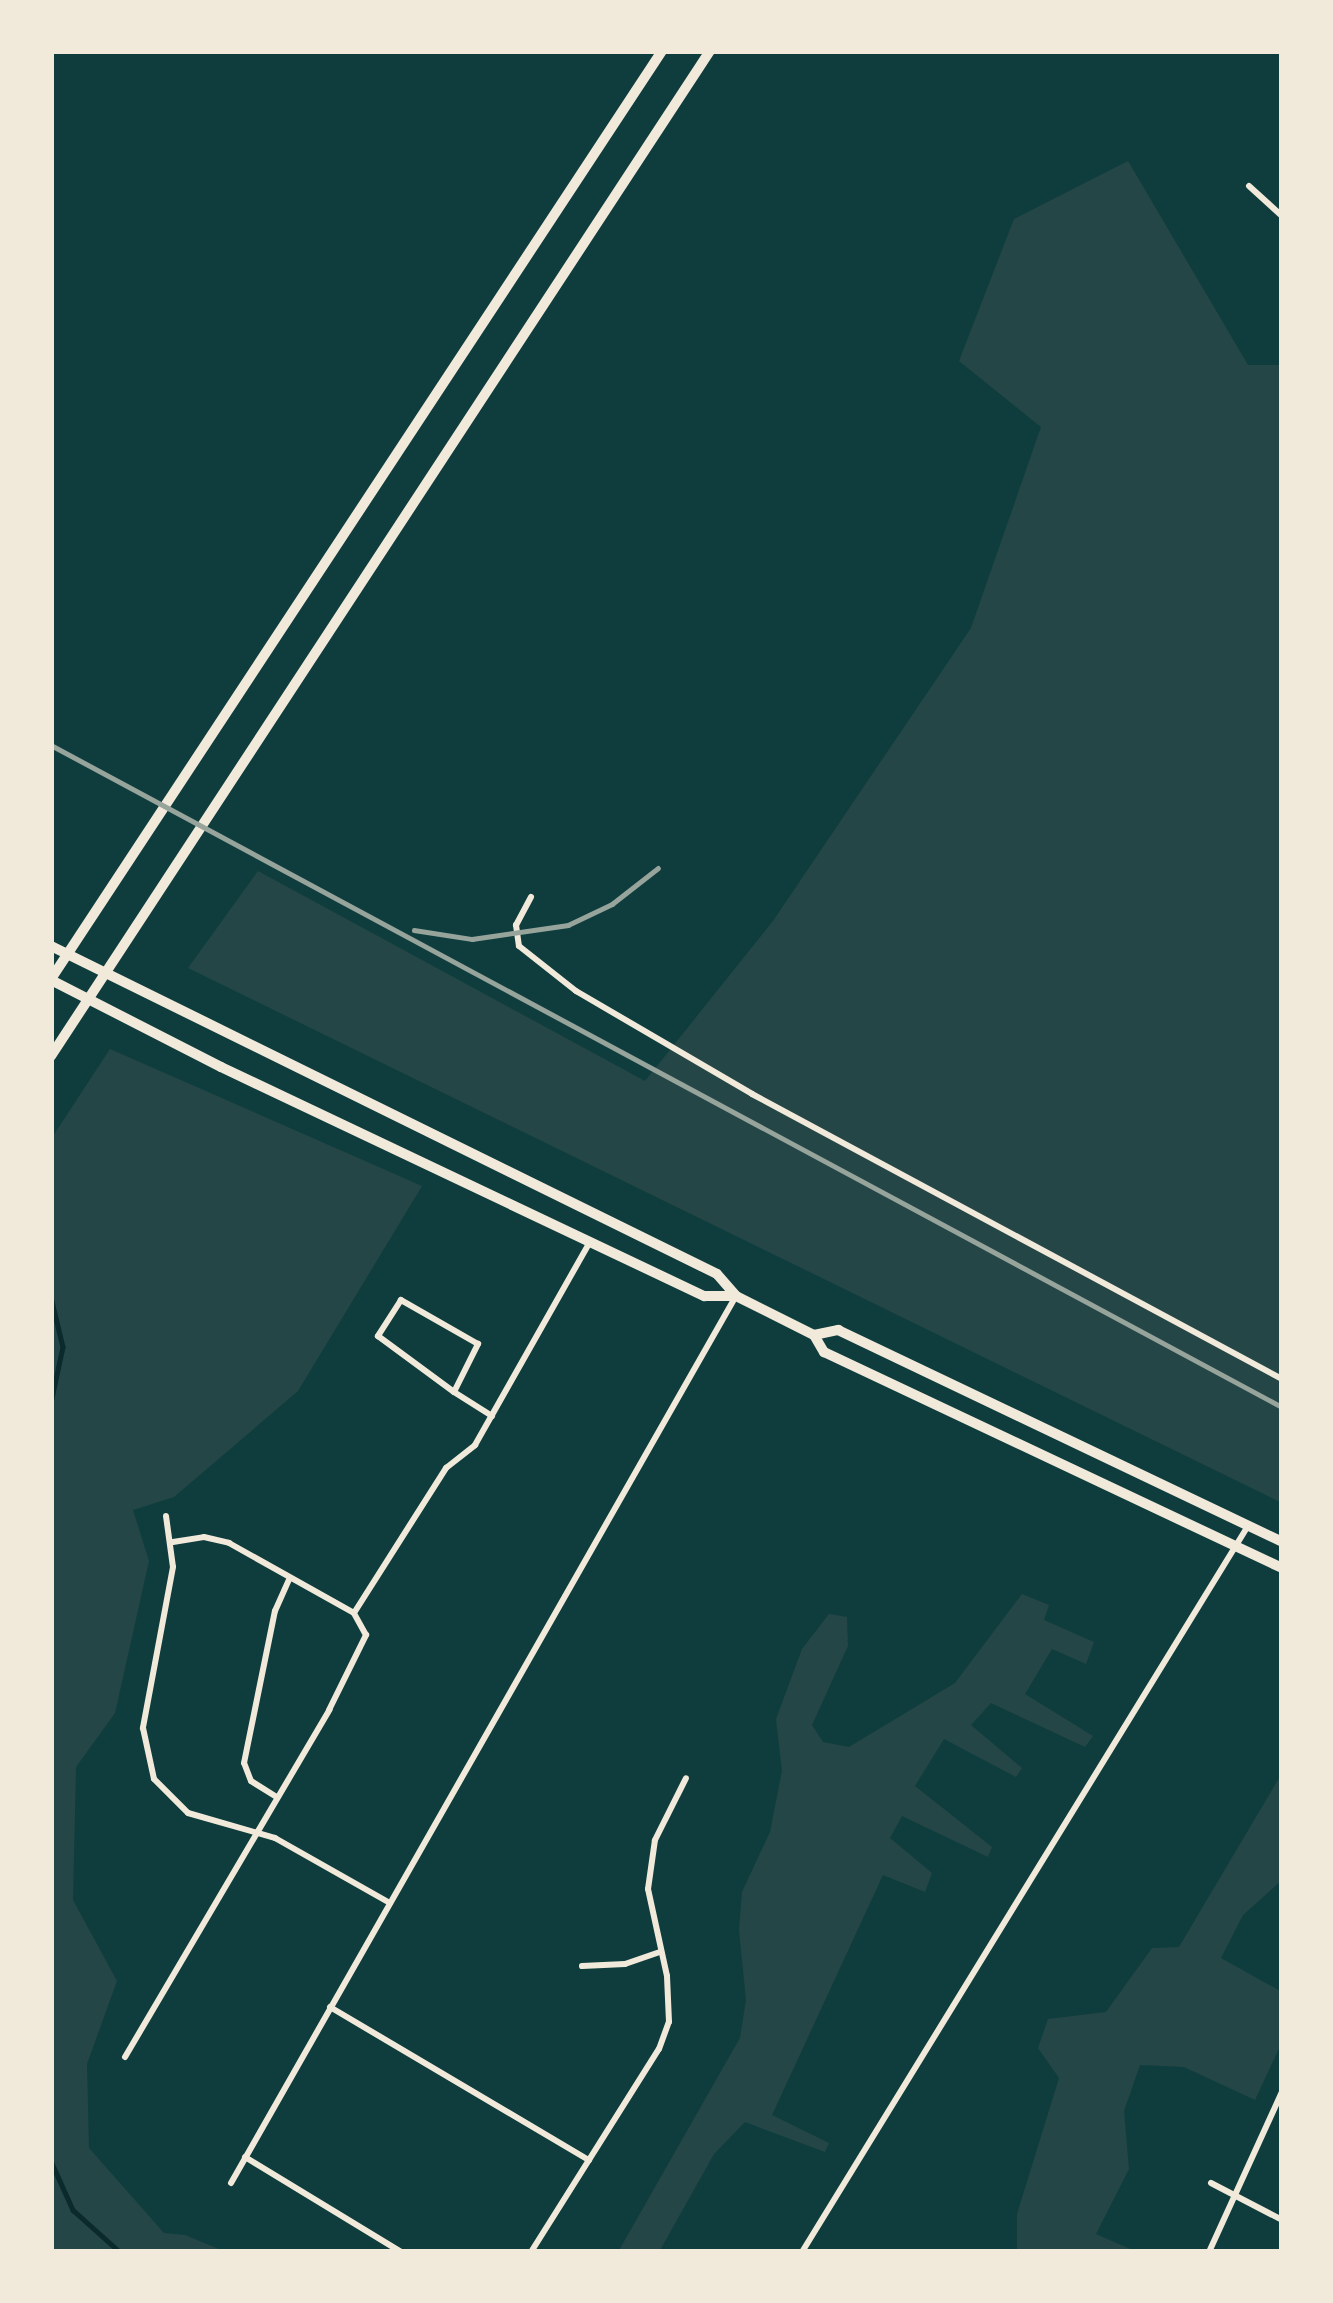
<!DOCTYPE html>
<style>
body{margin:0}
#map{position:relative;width:1333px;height:2303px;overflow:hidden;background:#0f3d3e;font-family:"DM Sans",sans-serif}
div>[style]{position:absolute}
.green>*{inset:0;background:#244646}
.stream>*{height:4.5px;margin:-2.25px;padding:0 2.25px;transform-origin:2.25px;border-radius:2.25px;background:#0a2a2b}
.minor>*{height:6px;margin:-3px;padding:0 3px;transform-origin:3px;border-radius:3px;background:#f1e9da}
.primary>*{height:10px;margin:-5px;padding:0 5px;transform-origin:5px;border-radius:5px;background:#f1e9da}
.rail>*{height:4.5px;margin:-2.25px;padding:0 2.25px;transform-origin:2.25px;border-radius:2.25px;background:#97a49c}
span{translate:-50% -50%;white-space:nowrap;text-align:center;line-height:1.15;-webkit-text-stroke:9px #f1e9da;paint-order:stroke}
.frame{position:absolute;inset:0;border:54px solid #f1e9da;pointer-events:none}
</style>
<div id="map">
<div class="green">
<div style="clip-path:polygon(1128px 161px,1248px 365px,1282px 365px,1282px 1503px,188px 968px,258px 871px,645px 1081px,773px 921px,971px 628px,1041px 427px,959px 361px,1014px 219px)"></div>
<div style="clip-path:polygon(110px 1049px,422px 1186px,298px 1391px,174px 1497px,133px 1510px,149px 1561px,115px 1713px,76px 1767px,73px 1900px,117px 1981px,87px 2064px,89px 2148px,164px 2233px,185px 2235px,226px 2252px,51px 2252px,51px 1139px)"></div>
<div style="clip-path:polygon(1022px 1594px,1049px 1605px,1044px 1620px,1094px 1642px,1086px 1664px,1052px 1649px,1025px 1694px,1093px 1736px,1085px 1747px,991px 1703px,971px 1725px,1022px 1768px,1016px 1777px,944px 1739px,915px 1786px,992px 1847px,988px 1857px,902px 1816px,890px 1838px,932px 1873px,925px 1892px,883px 1875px,772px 2115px,829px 2143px,825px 2152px,745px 2122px,714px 2154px,659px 2252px,618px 2252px,740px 2038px,746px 2000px,739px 1930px,742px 1892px,770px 1832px,782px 1771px,776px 1719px,802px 1649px,829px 1614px,847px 1617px,848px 1646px,812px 1725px,823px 1742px,849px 1747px,955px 1683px)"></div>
<div style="clip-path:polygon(1282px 1773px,1282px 1880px,1243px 1915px,1221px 1958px,1282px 1992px,1282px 2042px,1255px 2100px,1184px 2067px,1140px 2065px,1124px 2111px,1129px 2169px,1096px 2234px,1137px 2252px,1017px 2252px,1017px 2214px,1059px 2078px,1038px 2048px,1048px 2019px,1106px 2012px,1152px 1948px,1179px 1947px)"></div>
</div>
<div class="stream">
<div style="left:51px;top:1297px;width:51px;rotate:76.5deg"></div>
<div style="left:63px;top:1347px;width:57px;rotate:102.1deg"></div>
<div style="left:51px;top:1458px;width:67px;rotate:90deg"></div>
<div style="left:51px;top:2161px;width:54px;rotate:65.8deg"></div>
<div style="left:73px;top:2210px;width:63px;rotate:41.8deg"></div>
</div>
<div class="minor">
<div style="left:1249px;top:186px;width:45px;rotate:42.3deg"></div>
<div style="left:531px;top:897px;width:32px;rotate:118deg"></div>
<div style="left:516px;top:925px;width:21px;rotate:82deg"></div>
<div style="left:519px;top:946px;width:73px;rotate:38.3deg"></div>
<div style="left:576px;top:991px;width:204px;rotate:30.3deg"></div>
<div style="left:752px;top:1094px;width:602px;rotate:28.27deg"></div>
<div style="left:454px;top:1392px;width:54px;rotate:-63.4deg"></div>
<div style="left:478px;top:1344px;width:89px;rotate:-150.3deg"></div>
<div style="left:401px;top:1300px;width:43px;rotate:122.6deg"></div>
<div style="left:378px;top:1336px;width:94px;rotate:36.4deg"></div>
<div style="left:454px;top:1392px;width:45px;rotate:32.3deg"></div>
<div style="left:166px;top:1516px;width:51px;rotate:82.2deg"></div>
<div style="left:173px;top:1567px;width:164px;rotate:100.6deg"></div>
<div style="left:143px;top:1728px;width:52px;rotate:77.8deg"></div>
<div style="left:154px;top:1779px;width:48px;rotate:45deg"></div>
<div style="left:188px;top:1813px;width:91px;rotate:16deg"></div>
<div style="left:275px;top:1838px;width:132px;rotate:29.5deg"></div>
<div style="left:173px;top:1542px;width:31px;rotate:-9deg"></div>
<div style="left:204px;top:1537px;width:26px;rotate:13deg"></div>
<div style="left:229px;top:1543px;width:143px;rotate:29.2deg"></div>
<div style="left:275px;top:1796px;width:28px;rotate:-148deg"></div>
<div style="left:251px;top:1781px;width:19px;rotate:-111deg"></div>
<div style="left:244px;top:1763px;width:155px;rotate:-78.5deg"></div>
<div style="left:275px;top:1611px;width:36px;rotate:-66deg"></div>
<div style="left:582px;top:1966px;width:43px;rotate:-2.7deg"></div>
<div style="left:625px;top:1964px;width:36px;rotate:-19deg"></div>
<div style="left:330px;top:2007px;width:301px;rotate:30.6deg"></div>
<div style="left:125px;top:2057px;width:403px;rotate:-59.5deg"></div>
<div style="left:329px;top:1710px;width:84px;rotate:-63.7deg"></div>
<div style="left:366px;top:1635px;width:25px;rotate:-119deg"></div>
<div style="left:354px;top:1613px;width:172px;rotate:-57.6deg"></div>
<div style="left:446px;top:1468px;width:37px;rotate:-38deg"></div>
<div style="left:475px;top:1445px;width:233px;rotate:-60.5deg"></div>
<div style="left:245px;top:2157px;width:183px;rotate:31.3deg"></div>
<div style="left:231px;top:2183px;width:1021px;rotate:-60.35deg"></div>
<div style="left:1211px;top:2183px;width:80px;rotate:27.5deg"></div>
<div style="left:531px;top:2252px;width:240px;rotate:-57.8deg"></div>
<div style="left:659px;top:2049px;width:29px;rotate:-70deg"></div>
<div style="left:669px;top:2022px;width:46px;rotate:-92.5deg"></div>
<div style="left:667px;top:1976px;width:89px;rotate:-102.3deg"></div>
<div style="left:648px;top:1889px;width:49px;rotate:-81.9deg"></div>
<div style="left:655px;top:1840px;width:69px;rotate:-63.4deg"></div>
<div style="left:802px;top:2252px;width:852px;rotate:-58.44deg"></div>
<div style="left:1209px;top:2252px;width:176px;rotate:-65.5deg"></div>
</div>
<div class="primary">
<div style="left:51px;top:946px;width:742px;rotate:26.22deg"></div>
<div style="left:717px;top:1274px;width:29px;rotate:49deg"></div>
<div style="left:736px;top:1296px;width:87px;rotate:26.6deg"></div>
<div style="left:814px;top:1335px;width:20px;rotate:60deg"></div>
<div style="left:824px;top:1352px;width:506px;rotate:25.25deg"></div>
<div style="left:51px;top:979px;width:1111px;rotate:-56.64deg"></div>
<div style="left:51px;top:980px;width:191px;rotate:27.1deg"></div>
<div style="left:221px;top:1067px;width:535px;rotate:25.37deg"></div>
<div style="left:704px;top:1296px;width:32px"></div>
<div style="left:51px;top:1056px;width:1202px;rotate:-56.75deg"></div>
<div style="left:814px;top:1335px;width:25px;rotate:-12deg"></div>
<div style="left:838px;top:1330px;width:492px;rotate:25.5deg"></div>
</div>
<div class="rail">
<div style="left:51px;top:745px;width:1398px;rotate:28.27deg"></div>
<div style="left:414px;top:930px;width:59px;rotate:8.8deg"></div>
<div style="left:472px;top:939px;width:97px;rotate:-8.3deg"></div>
<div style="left:568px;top:925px;width:49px;rotate:-25.5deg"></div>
<div style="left:612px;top:904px;width:58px;rotate:-38deg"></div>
</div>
<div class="frame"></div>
</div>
